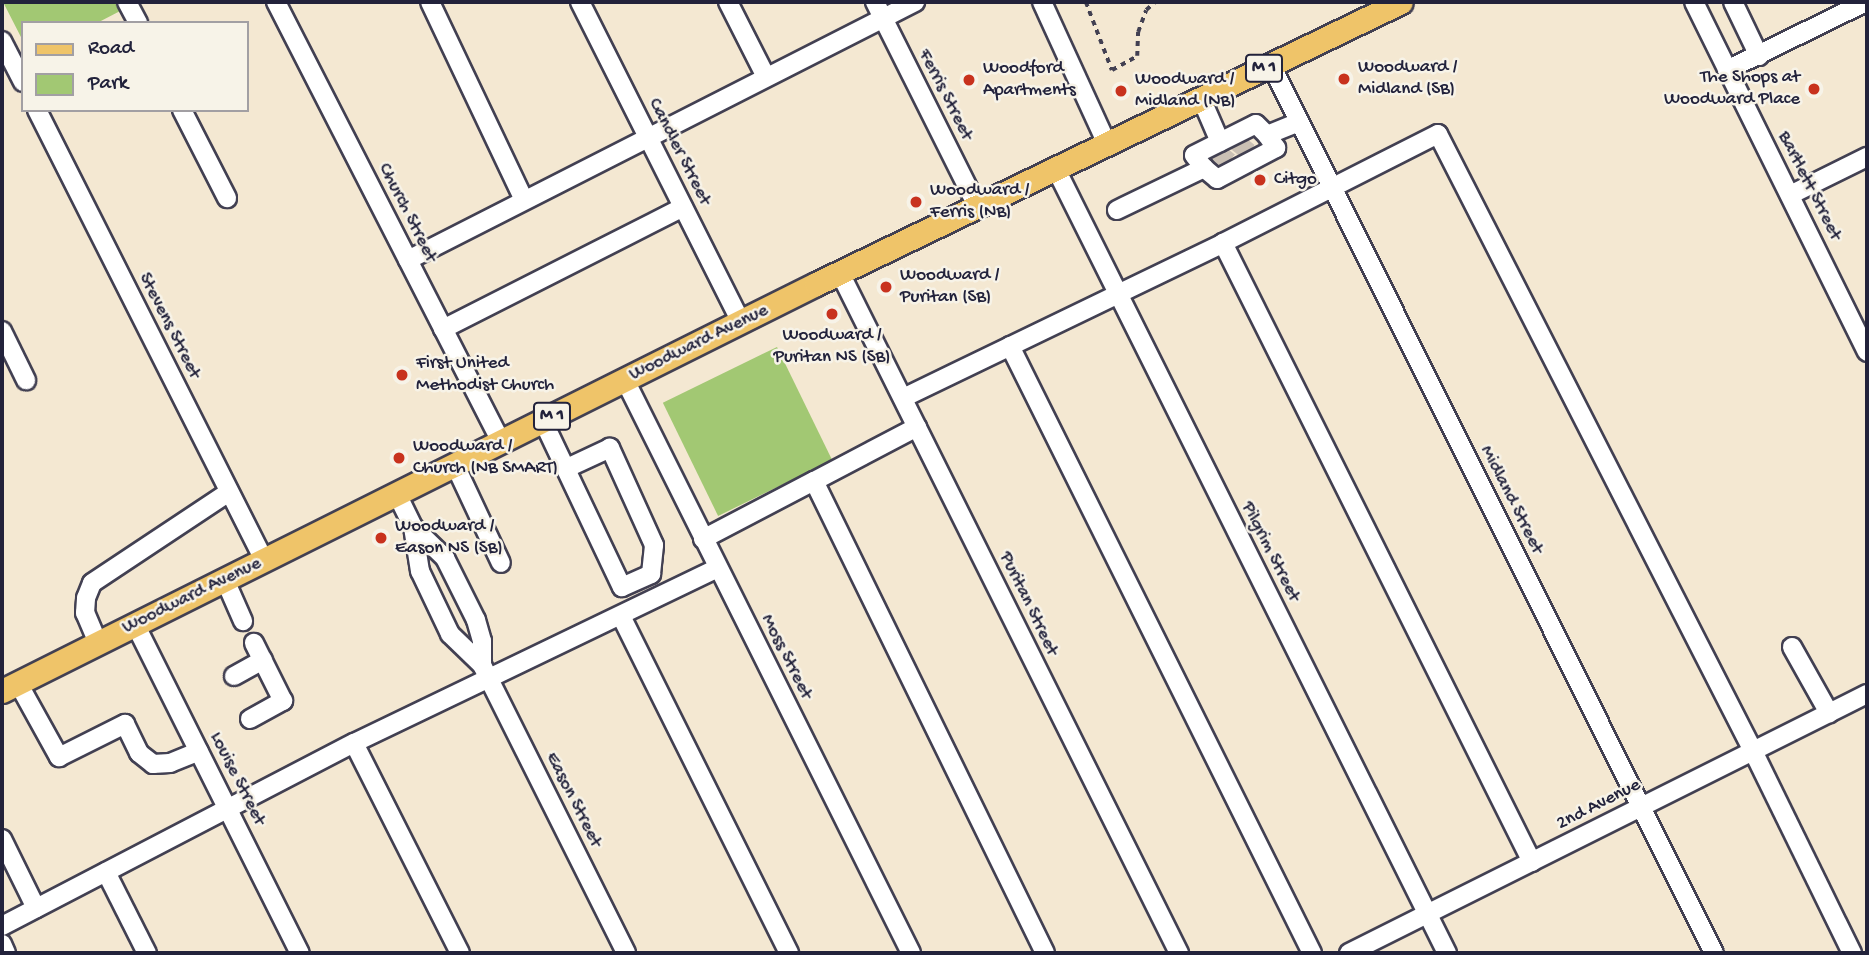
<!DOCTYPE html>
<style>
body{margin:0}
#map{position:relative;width:1869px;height:955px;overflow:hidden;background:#f4e8d2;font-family:"Gochi Hand",sans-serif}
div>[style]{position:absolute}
.green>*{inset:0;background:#a2c873;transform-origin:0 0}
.minor-tunnel>*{height:18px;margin-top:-9px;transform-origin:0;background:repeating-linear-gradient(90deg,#cac0b4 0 18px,transparent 0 27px)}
.path>*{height:3.5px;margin-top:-1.75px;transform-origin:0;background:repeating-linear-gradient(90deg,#424052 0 5px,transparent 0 10px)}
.roads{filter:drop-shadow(2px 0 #424052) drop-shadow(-2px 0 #424052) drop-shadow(0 2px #424052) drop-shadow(0 -2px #424052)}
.minor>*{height:18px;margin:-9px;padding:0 9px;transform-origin:9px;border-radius:9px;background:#fff}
.major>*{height:23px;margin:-11.5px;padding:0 11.5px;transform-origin:11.5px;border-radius:11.5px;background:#efc469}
.dots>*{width:19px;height:19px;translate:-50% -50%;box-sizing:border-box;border:4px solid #f7f3e8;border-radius:50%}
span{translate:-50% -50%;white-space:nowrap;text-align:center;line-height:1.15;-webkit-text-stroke:5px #f7f3e8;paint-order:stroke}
.shield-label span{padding:2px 5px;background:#f7f3e8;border:2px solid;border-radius:5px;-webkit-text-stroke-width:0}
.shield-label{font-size:18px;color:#22223b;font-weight:700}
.poi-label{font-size:19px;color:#22223b}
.left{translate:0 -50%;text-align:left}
.right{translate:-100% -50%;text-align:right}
.street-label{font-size:19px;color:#22223b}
.frame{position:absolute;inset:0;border:4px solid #22223b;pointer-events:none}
.legend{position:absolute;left:21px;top:21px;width:228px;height:91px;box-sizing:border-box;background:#f7f3e8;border:2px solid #a29fa3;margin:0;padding:9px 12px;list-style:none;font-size:21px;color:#22223b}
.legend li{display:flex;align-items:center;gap:14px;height:35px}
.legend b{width:35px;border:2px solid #a29fa3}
</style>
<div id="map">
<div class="green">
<div style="clip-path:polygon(3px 2px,120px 2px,124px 9px,97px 23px,23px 23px,23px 41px)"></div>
<div style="left:777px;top:347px;width:126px;height:127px;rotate:64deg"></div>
</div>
<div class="minor-tunnel">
<div style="left:1235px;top:141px;width:18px;rotate:38deg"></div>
<div style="left:1215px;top:150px;width:19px;rotate:39deg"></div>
</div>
<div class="path">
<div style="left:1086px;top:2px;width:73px;rotate:69.1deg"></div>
<div style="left:1112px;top:70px;width:29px;rotate:-29deg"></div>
<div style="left:1137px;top:56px;width:24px;rotate:-88deg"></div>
<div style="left:1138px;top:32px;width:23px;rotate:-70deg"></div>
<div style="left:1146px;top:10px;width:12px;rotate:-42deg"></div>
</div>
<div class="roads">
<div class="minor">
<div style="left:127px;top:2px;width:24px;rotate:62deg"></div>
<div style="left:276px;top:2px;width:494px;rotate:62.9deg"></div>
<div style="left:430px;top:2px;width:219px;rotate:64.6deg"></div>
<div style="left:580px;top:2px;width:358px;rotate:63.3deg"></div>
<div style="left:728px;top:2px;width:84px;rotate:63.1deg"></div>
<div style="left:875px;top:2px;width:230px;rotate:63.4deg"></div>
<div style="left:1042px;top:2px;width:156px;rotate:65.4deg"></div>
<div style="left:1694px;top:2px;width:390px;rotate:63.7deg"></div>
<div style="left:1733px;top:2px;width:60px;rotate:64.3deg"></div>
<div style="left:2px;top:41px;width:46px;rotate:62.9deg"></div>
<div style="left:1271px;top:65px;width:992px;rotate:63.49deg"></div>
<div style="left:1727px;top:70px;width:155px;rotate:-26.1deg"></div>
<div style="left:1201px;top:98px;width:48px;rotate:66.6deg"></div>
<div style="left:37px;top:110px;width:504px;rotate:63.23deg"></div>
<div style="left:182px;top:110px;width:99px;rotate:62.9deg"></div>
<div style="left:1204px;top:168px;width:17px;rotate:40deg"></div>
<div style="left:1217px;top:179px;width:67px;rotate:-27.7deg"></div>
<div style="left:1276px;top:148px;width:16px;rotate:-125deg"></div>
<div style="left:1056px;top:169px;width:876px;rotate:63.49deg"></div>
<div style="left:1790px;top:195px;width:86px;rotate:-26.3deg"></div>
<div style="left:1117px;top:210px;width:97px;rotate:-25.8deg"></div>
<div style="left:1204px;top:168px;width:16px;rotate:-128deg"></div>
<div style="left:1194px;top:155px;width:69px;rotate:-26.6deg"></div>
<div style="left:1256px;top:124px;width:16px;rotate:45deg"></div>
<div style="left:1267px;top:135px;width:35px;rotate:-22deg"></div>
<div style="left:408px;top:260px;width:569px;rotate:-26.97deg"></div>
<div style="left:840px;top:273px;width:760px;rotate:63.5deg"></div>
<div style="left:443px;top:329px;width:269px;rotate:-26.9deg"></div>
<div style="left:2px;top:331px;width:55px;rotate:63.9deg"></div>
<div style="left:1010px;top:346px;width:678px;rotate:63.55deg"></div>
<div style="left:625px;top:380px;width:640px;rotate:63.47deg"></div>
<div style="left:903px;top:398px;width:356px;rotate:-25.8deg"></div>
<div style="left:543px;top:421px;width:184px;rotate:64.6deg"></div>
<div style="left:622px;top:587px;width:32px;rotate:-24deg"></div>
<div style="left:651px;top:574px;width:29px;rotate:-84deg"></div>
<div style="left:654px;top:545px;width:107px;rotate:-114.4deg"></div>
<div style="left:610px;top:448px;width:47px;rotate:155.1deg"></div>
<div style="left:917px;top:427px;width:116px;rotate:152.3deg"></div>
<div style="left:814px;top:481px;width:525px;rotate:63.92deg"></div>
<div style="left:455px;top:465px;width:108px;rotate:64.9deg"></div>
<div style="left:397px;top:494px;width:37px;rotate:64deg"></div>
<div style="left:413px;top:527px;width:45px;rotate:44.1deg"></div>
<div style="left:445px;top:558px;width:69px;rotate:63.4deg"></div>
<div style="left:476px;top:620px;width:22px;rotate:74deg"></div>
<div style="left:482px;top:641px;width:24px;rotate:90deg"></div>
<div style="left:482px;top:665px;width:322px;rotate:63.4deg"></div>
<div style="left:413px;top:527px;width:45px;rotate:81deg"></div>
<div style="left:420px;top:571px;width:70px;rotate:64.5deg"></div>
<div style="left:450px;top:634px;width:45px;rotate:44.1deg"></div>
<div style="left:703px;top:539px;width:125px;rotate:-27.6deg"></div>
<div style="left:225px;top:580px;width:45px;rotate:66.3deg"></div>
<div style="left:621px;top:616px;width:377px;rotate:63.5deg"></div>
<div style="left:135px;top:624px;width:368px;rotate:63.4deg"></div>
<div style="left:98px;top:643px;width:33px;rotate:-113deg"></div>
<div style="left:85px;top:613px;width:15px;rotate:-86deg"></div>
<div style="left:86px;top:598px;width:16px;rotate:-68deg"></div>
<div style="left:92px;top:583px;width:164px;rotate:-33.6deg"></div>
<div style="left:1792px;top:647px;width:76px;rotate:60.7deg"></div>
<div style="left:234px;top:676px;width:33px;rotate:-29deg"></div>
<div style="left:18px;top:683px;width:85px;rotate:61deg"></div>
<div style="left:59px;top:757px;width:74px;rotate:-26.6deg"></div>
<div style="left:125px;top:724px;width:32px;rotate:64deg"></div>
<div style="left:139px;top:753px;width:18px;rotate:38deg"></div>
<div style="left:153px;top:764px;width:17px;rotate:-3deg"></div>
<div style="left:170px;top:763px;width:31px;rotate:-22deg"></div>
<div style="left:250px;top:719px;width:38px;rotate:-29deg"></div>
<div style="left:283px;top:701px;width:65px;rotate:-116.6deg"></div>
<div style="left:2px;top:839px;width:77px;rotate:63.8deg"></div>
<div style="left:1532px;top:862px;width:692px;rotate:-116.53deg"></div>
<div style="left:1223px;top:243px;width:241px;rotate:-26.9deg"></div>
<div style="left:1438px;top:134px;width:693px;rotate:62.95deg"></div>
<div style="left:1753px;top:751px;width:225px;rotate:63.9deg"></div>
<div style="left:106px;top:872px;width:91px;rotate:63.2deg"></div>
<div style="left:2px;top:926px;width:397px;rotate:-27.5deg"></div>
<div style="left:2px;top:944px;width:10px;rotate:66deg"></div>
<div style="left:460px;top:953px;width:235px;rotate:-116.8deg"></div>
<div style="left:354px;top:743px;width:404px;rotate:-25.7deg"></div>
<div style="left:1349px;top:953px;width:579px;rotate:-26.57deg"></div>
</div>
<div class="major">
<div style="left:2px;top:691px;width:910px;rotate:-26.57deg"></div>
<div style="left:816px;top:284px;width:649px;rotate:-25.74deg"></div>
</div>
</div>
<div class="dots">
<div style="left:1344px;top:79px;background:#c8321e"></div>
<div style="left:969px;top:80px;background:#c8321e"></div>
<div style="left:1814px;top:89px;background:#c8321e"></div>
<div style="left:1121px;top:91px;background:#c8321e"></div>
<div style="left:1260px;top:180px;background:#c8321e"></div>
<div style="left:916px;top:202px;background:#c8321e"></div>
<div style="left:886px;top:287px;background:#c8321e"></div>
<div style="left:832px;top:314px;background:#c8321e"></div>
<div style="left:402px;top:375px;background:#c8321e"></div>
<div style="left:399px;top:458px;background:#c8321e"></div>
<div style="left:381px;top:538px;background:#c8321e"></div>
</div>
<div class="shield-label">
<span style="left:1264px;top:68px">M 1</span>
<span style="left:552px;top:416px">M 1</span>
</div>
<div class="poi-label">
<span class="left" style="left:1358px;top:79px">Woodward /<br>Midland (SB)</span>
<span class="left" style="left:983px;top:80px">Woodford<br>Apartments</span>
<span class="right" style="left:1800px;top:89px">The Shops at<br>Woodward Place</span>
<span class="left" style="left:1135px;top:91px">Woodward /<br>Midland (NB)</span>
<span class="left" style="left:1274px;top:180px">Citgo</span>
<span class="left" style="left:930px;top:202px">Woodward /<br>Ferris (NB)</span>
<span class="left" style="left:900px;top:287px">Woodward /<br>Puritan (SB)</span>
<span style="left:832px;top:347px">Woodward /<br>Puritan NS (SB)</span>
<span class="left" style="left:416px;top:375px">First United<br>Methodist Church</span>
<span class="left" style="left:413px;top:458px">Woodward /<br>Church (NB SMART)</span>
<span class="left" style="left:395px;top:538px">Woodward /<br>Eason NS (SB)</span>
</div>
<div class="street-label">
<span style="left:945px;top:95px;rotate:63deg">Ferris Street</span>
<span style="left:679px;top:152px;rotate:63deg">Candler Street</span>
<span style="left:1809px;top:186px;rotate:63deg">Bartlett Street</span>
<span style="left:407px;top:213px;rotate:63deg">Church Street</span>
<span style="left:169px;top:326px;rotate:63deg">Stevens Street</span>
<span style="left:699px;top:343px;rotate:-26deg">Woodward Avenue</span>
<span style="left:1511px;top:500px;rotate:63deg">Midland Street</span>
<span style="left:1270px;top:552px;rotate:63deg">Pilgrim Street</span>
<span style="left:192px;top:596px;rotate:-26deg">Woodward Avenue</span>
<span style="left:1028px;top:604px;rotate:64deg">Puritan Street</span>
<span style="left:786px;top:657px;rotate:63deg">Moss Street</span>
<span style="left:237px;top:779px;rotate:63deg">Louise Street</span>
<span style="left:573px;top:800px;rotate:63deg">Eason Street</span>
<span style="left:1599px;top:805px;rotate:-27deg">2nd Avenue</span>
</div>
<div class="frame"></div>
<ul class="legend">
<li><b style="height:9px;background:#efc469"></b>Road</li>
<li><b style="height:19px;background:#a2c873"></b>Park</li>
</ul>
</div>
